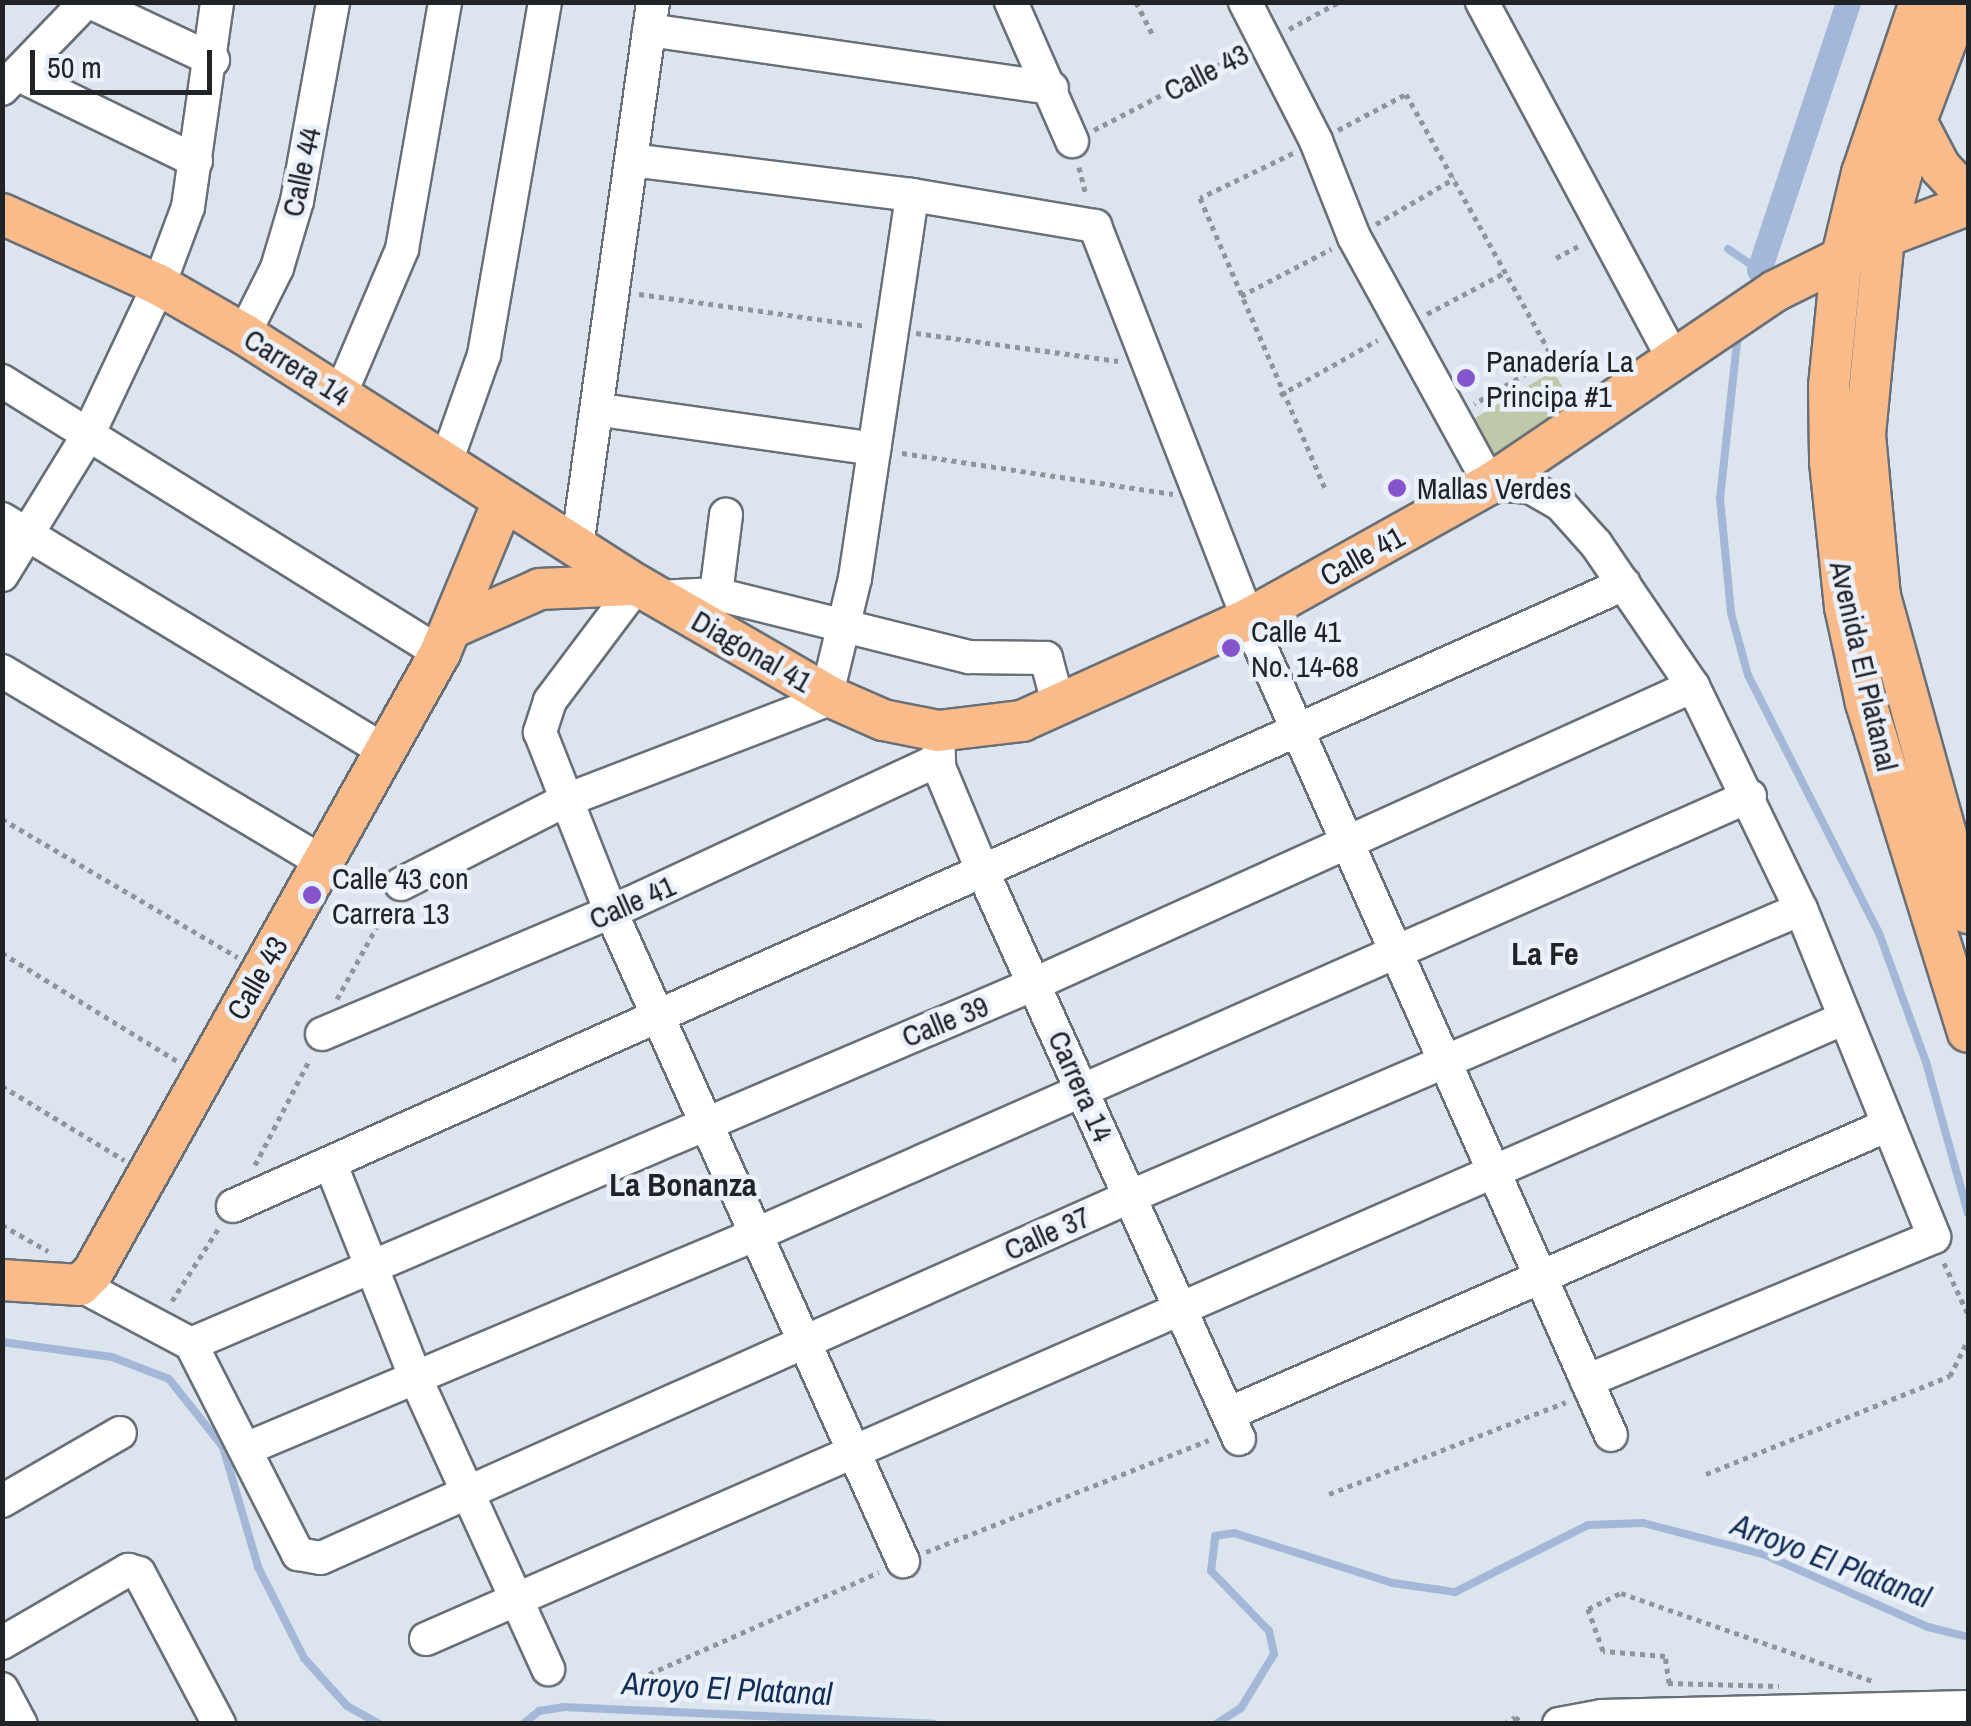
<!DOCTYPE html>
<meta charset="utf-8">
<style>
body{margin:0}
#map{position:relative;width:1971px;height:1726px;overflow:hidden;background:#dce4ed;font-family:"Archivo Narrow",sans-serif}
div>[style]{position:absolute}
.green>*{inset:0;background:#bfc8a8;transform-origin:0 0}
.stream>*{height:8px;margin:-4px;padding:0 4px;transform-origin:4px;border-radius:4px;background:#a3b8d8}
.canal>*{height:25px;margin:-12.5px;padding:0 12.5px;transform-origin:12.5px;border-radius:12.5px;background:#a3b8d8}
.path>*{height:5px;margin-top:-2.5px;transform-origin:0;background:repeating-linear-gradient(90deg,#8f959c 0 5px,transparent 0 10px)}
.roads{filter:drop-shadow(2px 0 #686f77) drop-shadow(-2px 0 #686f77) drop-shadow(0 2px #686f77) drop-shadow(0 -2px #686f77)}
.minor>*{height:32px;margin:-16px;padding:0 16px;transform-origin:16px;border-radius:16px;background:#fff}
.major>*{height:40px;margin:-20px;padding:0 20px;transform-origin:20px;border-radius:20px;background:#fabb8a}
.dots>*{width:28px;height:28px;translate:-50% -50%;box-sizing:border-box;border:5px solid #eaf1fb;border-radius:50%}
span{translate:-50% -50%;white-space:nowrap;text-align:center;line-height:1.15;-webkit-text-stroke:9px #eaf1fb;paint-order:stroke}
.street-label{font-size:30px;color:#212427}
.poi-label{font-size:30px;color:#212427}
.left{translate:0 -50%;text-align:left}
.neighbourhood-label{font-size:32px;color:#212427;font-weight:700}
.water-label{font-size:32px;color:#122d56;font-style:italic}
.frame{position:absolute;inset:0;border:5px solid #212427;pointer-events:none}
.scale{position:absolute;left:30px;top:50px;width:182px;height:45px;box-sizing:border-box;border:5px solid #212427;border-top:0;padding-left:12px;font-size:30px;line-height:35px;white-space:nowrap;color:#212427;-webkit-text-stroke:8px #eaf1fb;paint-order:stroke}
</style>
<div id="map">
<div class="green">
<div style="left:1553px;top:371px;width:41px;height:94px;rotate:59deg"></div>
</div>
<div class="stream">
<div style="left:1728px;top:249px;width:37px;rotate:34deg"></div>
<div style="left:1759px;top:270px;width:17px;rotate:107deg"></div>
<div style="left:1738px;top:333px;width:166px;rotate:96.2deg"></div>
<div style="left:1720px;top:498px;width:116px;rotate:84.5deg"></div>
<div style="left:1731px;top:613px;width:64px;rotate:74.7deg"></div>
<div style="left:1748px;top:675px;width:289px;rotate:63.1deg"></div>
<div style="left:1879px;top:933px;width:137px;rotate:70deg"></div>
<div style="left:1926px;top:1062px;width:157px;rotate:74.5deg"></div>
<div style="left:2px;top:1342px;width:111px;rotate:7.8deg"></div>
<div style="left:112px;top:1357px;width:61px;rotate:21.1deg"></div>
<div style="left:169px;top:1379px;width:87px;rotate:51.5deg"></div>
<div style="left:223px;top:1447px;width:125px;rotate:73.7deg"></div>
<div style="left:258px;top:1567px;width:102px;rotate:63.2deg"></div>
<div style="left:304px;top:1658px;width:64px;rotate:48.1deg"></div>
<div style="left:347px;top:1706px;width:37px;rotate:29deg"></div>
<div style="left:523px;top:1724px;width:21px;rotate:-39deg"></div>
<div style="left:539px;top:1711px;width:24px;rotate:-9deg"></div>
<div style="left:563px;top:1707px;width:371px;rotate:2.6deg"></div>
<div style="left:1216px;top:1724px;width:30px;rotate:-33deg"></div>
<div style="left:1241px;top:1708px;width:63px;rotate:-58.6deg"></div>
<div style="left:1274px;top:1654px;width:24px;rotate:-102deg"></div>
<div style="left:1269px;top:1631px;width:83px;rotate:-134deg"></div>
<div style="left:1211px;top:1571px;width:35px;rotate:-83deg"></div>
<div style="left:1215px;top:1536px;width:19px;rotate:-9deg"></div>
<div style="left:1234px;top:1533px;width:167px;rotate:17.5deg"></div>
<div style="left:1393px;top:1583px;width:63px;rotate:8.3deg"></div>
<div style="left:1455px;top:1592px;width:149px;rotate:-26.7deg"></div>
<div style="left:1588px;top:1525px;width:55px;rotate:-2.1deg"></div>
<div style="left:1643px;top:1523px;width:124px;rotate:14.5deg"></div>
<div style="left:1763px;top:1554px;width:180px;rotate:23.9deg"></div>
<div style="left:1928px;top:1627px;width:41px;rotate:14deg"></div>
</div>
<div class="canal">
<div style="left:1759px;top:270px;width:282px;rotate:-71.6deg"></div>
</div>
<div class="path">
<div style="left:1136px;top:2px;width:36px;rotate:63deg"></div>
<div style="left:1289px;top:29px;width:57px;rotate:-28.4deg"></div>
<div style="left:1094px;top:130px;width:169px;rotate:-27.5deg"></div>
<div style="left:1338px;top:130px;width:77px;rotate:-27.9deg"></div>
<div style="left:1406px;top:94px;width:302px;rotate:60.9deg"></div>
<div style="left:1553px;top:358px;width:91px;rotate:149.8deg"></div>
<div style="left:1293px;top:153px;width:103px;rotate:154.2deg"></div>
<div style="left:1200px;top:198px;width:319px;rotate:66.7deg"></div>
<div style="left:1079px;top:167px;width:29px;rotate:76deg"></div>
<div style="left:1376px;top:224px;width:91px;rotate:-30.2deg"></div>
<div style="left:1556px;top:258px;width:27px;rotate:-28deg"></div>
<div style="left:639px;top:294px;width:229px;rotate:8deg"></div>
<div style="left:1241px;top:296px;width:102px;rotate:-27.6deg"></div>
<div style="left:1427px;top:314px;width:89px;rotate:-28deg"></div>
<div style="left:916px;top:333px;width:204px;rotate:7.9deg"></div>
<div style="left:1280px;top:395px;width:112px;rotate:-29.3deg"></div>
<div style="left:902px;top:453px;width:274px;rotate:8.6deg"></div>
<div style="left:2px;top:819px;width:273px;rotate:30.4deg"></div>
<div style="left:2px;top:953px;width:206px;rotate:31.7deg"></div>
<div style="left:337px;top:999px;width:104px;rotate:-61.2deg"></div>
<div style="left:2px;top:1086px;width:143px;rotate:31.2deg"></div>
<div style="left:255px;top:1165px;width:119px;rotate:-62.6deg"></div>
<div style="left:2px;top:1225px;width:53px;rotate:29.5deg"></div>
<div style="left:1944px;top:1263px;width:56px;rotate:64.8deg"></div>
<div style="left:172px;top:1301px;width:89px;rotate:-57.4deg"></div>
<div style="left:1706px;top:1474px;width:263px;rotate:-21.9deg"></div>
<div style="left:1950px;top:1376px;width:40px;rotate:-63.4deg"></div>
<div style="left:1329px;top:1494px;width:254px;rotate:-21.2deg"></div>
<div style="left:926px;top:1552px;width:304px;rotate:-21.6deg"></div>
<div style="left:631px;top:1682px;width:271px;rotate:-23.9deg"></div>
<div style="left:1668px;top:1683px;width:111px;rotate:1.5deg"></div>
<div style="left:1669px;top:1683px;width:27px;rotate:-98deg"></div>
<div style="left:1665px;top:1656px;width:62px;rotate:-175.4deg"></div>
<div style="left:1603px;top:1651px;width:45px;rotate:-109.7deg"></div>
<div style="left:1588px;top:1609px;width:37px;rotate:-26deg"></div>
<div style="left:1621px;top:1593px;width:266px;rotate:19.3deg"></div>
<div style="left:1504px;top:1724px;width:13px;rotate:-32deg"></div>
<div style="left:1515px;top:1717px;width:12px;rotate:35deg"></div>
</div>
<div class="roads">
<div class="minor">
<div style="left:90px;top:2px;width:136px;rotate:25.2deg"></div>
<div style="left:1011px;top:2px;width:152px;rotate:66.3deg"></div>
<div style="left:1245px;top:2px;width:156px;rotate:62.9deg"></div>
<div style="left:1316px;top:141px;width:103px;rotate:68.4deg"></div>
<div style="left:1354px;top:237px;width:282px;rotate:61.2deg"></div>
<div style="left:1490px;top:484px;width:40px;rotate:4.3deg"></div>
<div style="left:1530px;top:487px;width:36px;rotate:30deg"></div>
<div style="left:1561px;top:505px;width:52px;rotate:48.1deg"></div>
<div style="left:1596px;top:544px;width:172px;rotate:55.7deg"></div>
<div style="left:1693px;top:686px;width:248px;rotate:64.2deg"></div>
<div style="left:1801px;top:909px;width:354px;rotate:67.9deg"></div>
<div style="left:1934px;top:1237px;width:376px;rotate:157.5deg"></div>
<div style="left:1482px;top:2px;width:408px;rotate:61.8deg"></div>
<div style="left:649px;top:30px;width:407px;rotate:8.2deg"></div>
<div style="left:17px;top:74px;width:199px;rotate:25.9deg"></div>
<div style="left:2px;top:89px;width:121px;rotate:-46deg"></div>
<div style="left:632px;top:160px;width:282px;rotate:7.1deg"></div>
<div style="left:912px;top:195px;width:186px;rotate:9.6deg"></div>
<div style="left:1095px;top:226px;width:422px;rotate:68.7deg"></div>
<div style="left:1248px;top:619px;width:893px;rotate:66.02deg"></div>
<div style="left:244px;top:334px;width:74px;rotate:-63.4deg"></div>
<div style="left:277px;top:268px;width:70px;rotate:-73.4deg"></div>
<div style="left:297px;top:201px;width:202px;rotate:-79.7deg"></div>
<div style="left:2px;top:381px;width:516px;rotate:31.84deg"></div>
<div style="left:341px;top:393px;width:156px;rotate:-67deg"></div>
<div style="left:402px;top:249px;width:251px;rotate:-80.1deg"></div>
<div style="left:601px;top:410px;width:276px;rotate:8.1deg"></div>
<div style="left:445px;top:465px;width:117px;rotate:-70.5deg"></div>
<div style="left:484px;top:355px;width:358px;rotate:-80.2deg"></div>
<div style="left:2px;top:519px;width:450px;rotate:31.2deg"></div>
<div style="left:577px;top:547px;width:550px;rotate:-82.06deg"></div>
<div style="left:2px;top:575px;width:164px;rotate:-58.4deg"></div>
<div style="left:88px;top:435px;width:166px;rotate:-64.7deg"></div>
<div style="left:159px;top:285px;width:83px;rotate:-69.6deg"></div>
<div style="left:188px;top:207px;width:207px;rotate:-81.9deg"></div>
<div style="left:637px;top:585px;width:145px;rotate:126.9deg"></div>
<div style="left:550px;top:701px;width:33px;rotate:108deg"></div>
<div style="left:540px;top:732px;width:193px;rotate:68.5deg"></div>
<div style="left:611px;top:912px;width:712px;rotate:65.78deg"></div>
<div style="left:716px;top:594px;width:80px;rotate:-82.8deg"></div>
<div style="left:659px;top:597px;width:57px;rotate:-3deg"></div>
<div style="left:716px;top:594px;width:261px;rotate:14deg"></div>
<div style="left:969px;top:657px;width:77px;rotate:0.7deg"></div>
<div style="left:1046px;top:658px;width:51px;rotate:75.1deg"></div>
<div style="left:2px;top:671px;width:375px;rotate:30.8deg"></div>
<div style="left:827px;top:694px;width:119px;rotate:-76.4deg"></div>
<div style="left:855px;top:578px;width:387px;rotate:-81.5deg"></div>
<div style="left:938px;top:731px;width:36px;rotate:88deg"></div>
<div style="left:939px;top:767px;width:114px;rotate:67.3deg"></div>
<div style="left:983px;top:872px;width:622px;rotate:65.7deg"></div>
<div style="left:401px;top:884px;width:183px;rotate:-27deg"></div>
<div style="left:564px;top:801px;width:288px;rotate:-21deg"></div>
<div style="left:322px;top:1034px;width:314px;rotate:-22.9deg"></div>
<div style="left:611px;top:912px;width:359px;rotate:-24.9deg"></div>
<div style="left:331px;top:1165px;width:230px;rotate:68.3deg"></div>
<div style="left:416px;top:1379px;width:319px;rotate:65.5deg"></div>
<div style="left:233px;top:1206px;width:1524px;rotate:-24.09deg"></div>
<div style="left:80px;top:1285px;width:126px;rotate:28deg"></div>
<div style="left:191px;top:1344px;width:236px;rotate:63deg"></div>
<div style="left:298px;top:1554px;width:23px;rotate:10deg"></div>
<div style="left:321px;top:1558px;width:885px;rotate:-24.07deg"></div>
<div style="left:1129px;top:1197px;width:731px;rotate:-23.2deg"></div>
<div style="left:191px;top:1344px;width:917px;rotate:-23.12deg"></div>
<div style="left:1034px;top:984px;width:723px;rotate:-24.33deg"></div>
<div style="left:1228px;top:1414px;width:721px;rotate:-23.65deg"></div>
<div style="left:248px;top:1448px;width:554px;rotate:-22.82deg"></div>
<div style="left:759px;top:1233px;width:1083px;rotate:-23.8deg"></div>
<div style="left:2px;top:1501px;width:136px;rotate:-30deg"></div>
<div style="left:426px;top:1639px;width:1549px;rotate:-23.64deg"></div>
<div style="left:2px;top:1643px;width:146px;rotate:-30.1deg"></div>
<div style="left:128px;top:1570px;width:11px;rotate:15deg"></div>
<div style="left:139px;top:1573px;width:171px;rotate:62.1deg"></div>
<div style="left:2px;top:1689px;width:40px;rotate:62deg"></div>
<div style="left:1559px;top:1724px;width:44px;rotate:-10.5deg"></div>
<div style="left:1602px;top:1716px;width:366px;rotate:-1.4deg"></div>
</div>
<div class="major">
<div style="left:1920px;top:2px;width:181px;rotate:108.7deg"></div>
<div style="left:1862px;top:173px;width:85px;rotate:103.5deg"></div>
<div style="left:1842px;top:256px;width:131px;rotate:95.7deg"></div>
<div style="left:1829px;top:386px;width:76px;rotate:89.2deg"></div>
<div style="left:1830px;top:462px;width:146px;rotate:84.1deg"></div>
<div style="left:1845px;top:607px;width:98px;rotate:77.7deg"></div>
<div style="left:1866px;top:703px;width:344px;rotate:72.8deg"></div>
<div style="left:1961px;top:2px;width:127px;rotate:110.7deg"></div>
<div style="left:1916px;top:121px;width:120px;rotate:105.4deg"></div>
<div style="left:1884px;top:237px;width:199px;rotate:95.5deg"></div>
<div style="left:1865px;top:435px;width:162px;rotate:84.7deg"></div>
<div style="left:1880px;top:596px;width:329px;rotate:74.5deg"></div>
<div style="left:1916px;top:121px;width:52px;rotate:62.4deg"></div>
<div style="left:1940px;top:167px;width:41px;rotate:47deg"></div>
<div style="left:2px;top:214px;width:172px;rotate:24.3deg"></div>
<div style="left:159px;top:285px;width:98px;rotate:30deg"></div>
<div style="left:244px;top:334px;width:466px;rotate:32.6deg"></div>
<div style="left:637px;top:585px;width:226px;rotate:30deg"></div>
<div style="left:833px;top:698px;width:55px;rotate:23.7deg"></div>
<div style="left:883px;top:720px;width:56px;rotate:11.3deg"></div>
<div style="left:938px;top:731px;width:85px;rotate:-6.8deg"></div>
<div style="left:1022px;top:721px;width:248px;rotate:-24.3deg"></div>
<div style="left:1248px;top:619px;width:277px;rotate:-29.2deg"></div>
<div style="left:1490px;top:484px;width:344px;rotate:-34.1deg"></div>
<div style="left:1775px;top:291px;width:122px;rotate:-26.4deg"></div>
<div style="left:1884px;top:237px;width:90px;rotate:-20.9deg"></div>
<div style="left:454px;top:627px;width:94px;rotate:-23.8deg"></div>
<div style="left:540px;top:589px;width:96px;rotate:-2.4deg"></div>
<div style="left:2px;top:1280px;width:78px;rotate:3.7deg"></div>
<div style="left:80px;top:1285px;width:18px;rotate:-45deg"></div>
<div style="left:93px;top:1272px;width:710px;rotate:-60.73deg"></div>
<div style="left:440px;top:653px;width:164px;rotate:-67.4deg"></div>
</div>
</div>
<div class="dots">
<div style="left:1466px;top:378px;background:#8555ce"></div>
<div style="left:1397px;top:488px;background:#8555ce"></div>
<div style="left:1231px;top:648px;background:#8555ce"></div>
<div style="left:312px;top:895px;background:#8555ce"></div>
</div>
<div class="street-label">
<span style="left:1206px;top:72px;rotate:-27deg">Calle 43</span>
<span style="left:301px;top:172px;rotate:-78deg">Calle 44</span>
<span style="left:297px;top:367px;rotate:32deg">Carrera 14</span>
<span style="left:1362px;top:556px;rotate:-29deg">Calle 41</span>
<span style="left:752px;top:651px;rotate:30deg">Diagonal 41</span>
<span style="left:1864px;top:666px;rotate:77deg">Avenida El Platanal</span>
<span style="left:632px;top:902px;rotate:-24deg">Calle 41</span>
<span style="left:257px;top:978px;rotate:-60deg">Calle 43</span>
<span style="left:945px;top:1021px;rotate:-22deg">Calle 39</span>
<span style="left:1081px;top:1086px;rotate:66deg">Carrera 14</span>
<span style="left:1047px;top:1233px;rotate:-24deg">Calle 37</span>
</div>
<div class="poi-label">
<span class="left" style="left:1486px;top:378px">Panadería La<br>Principa #1</span>
<span class="left" style="left:1417px;top:488px">Mallas Verdes</span>
<span class="left" style="left:1251px;top:648px">Calle 41<br>No. 14-68</span>
<span class="left" style="left:332px;top:895px">Calle 43 con<br>Carrera 13</span>
</div>
<div class="neighbourhood-label">
<span style="left:1545px;top:954px">La Fe</span>
<span style="left:683px;top:1185px">La Bonanza</span>
</div>
<div class="water-label">
<span style="left:1831px;top:1561px;rotate:21deg">Arroyo El Platanal</span>
<span style="left:727px;top:1689px;rotate:3deg">Arroyo El Platanal</span>
</div>
<div class="frame"></div>
<div class="scale">50 m</div>
</div>
